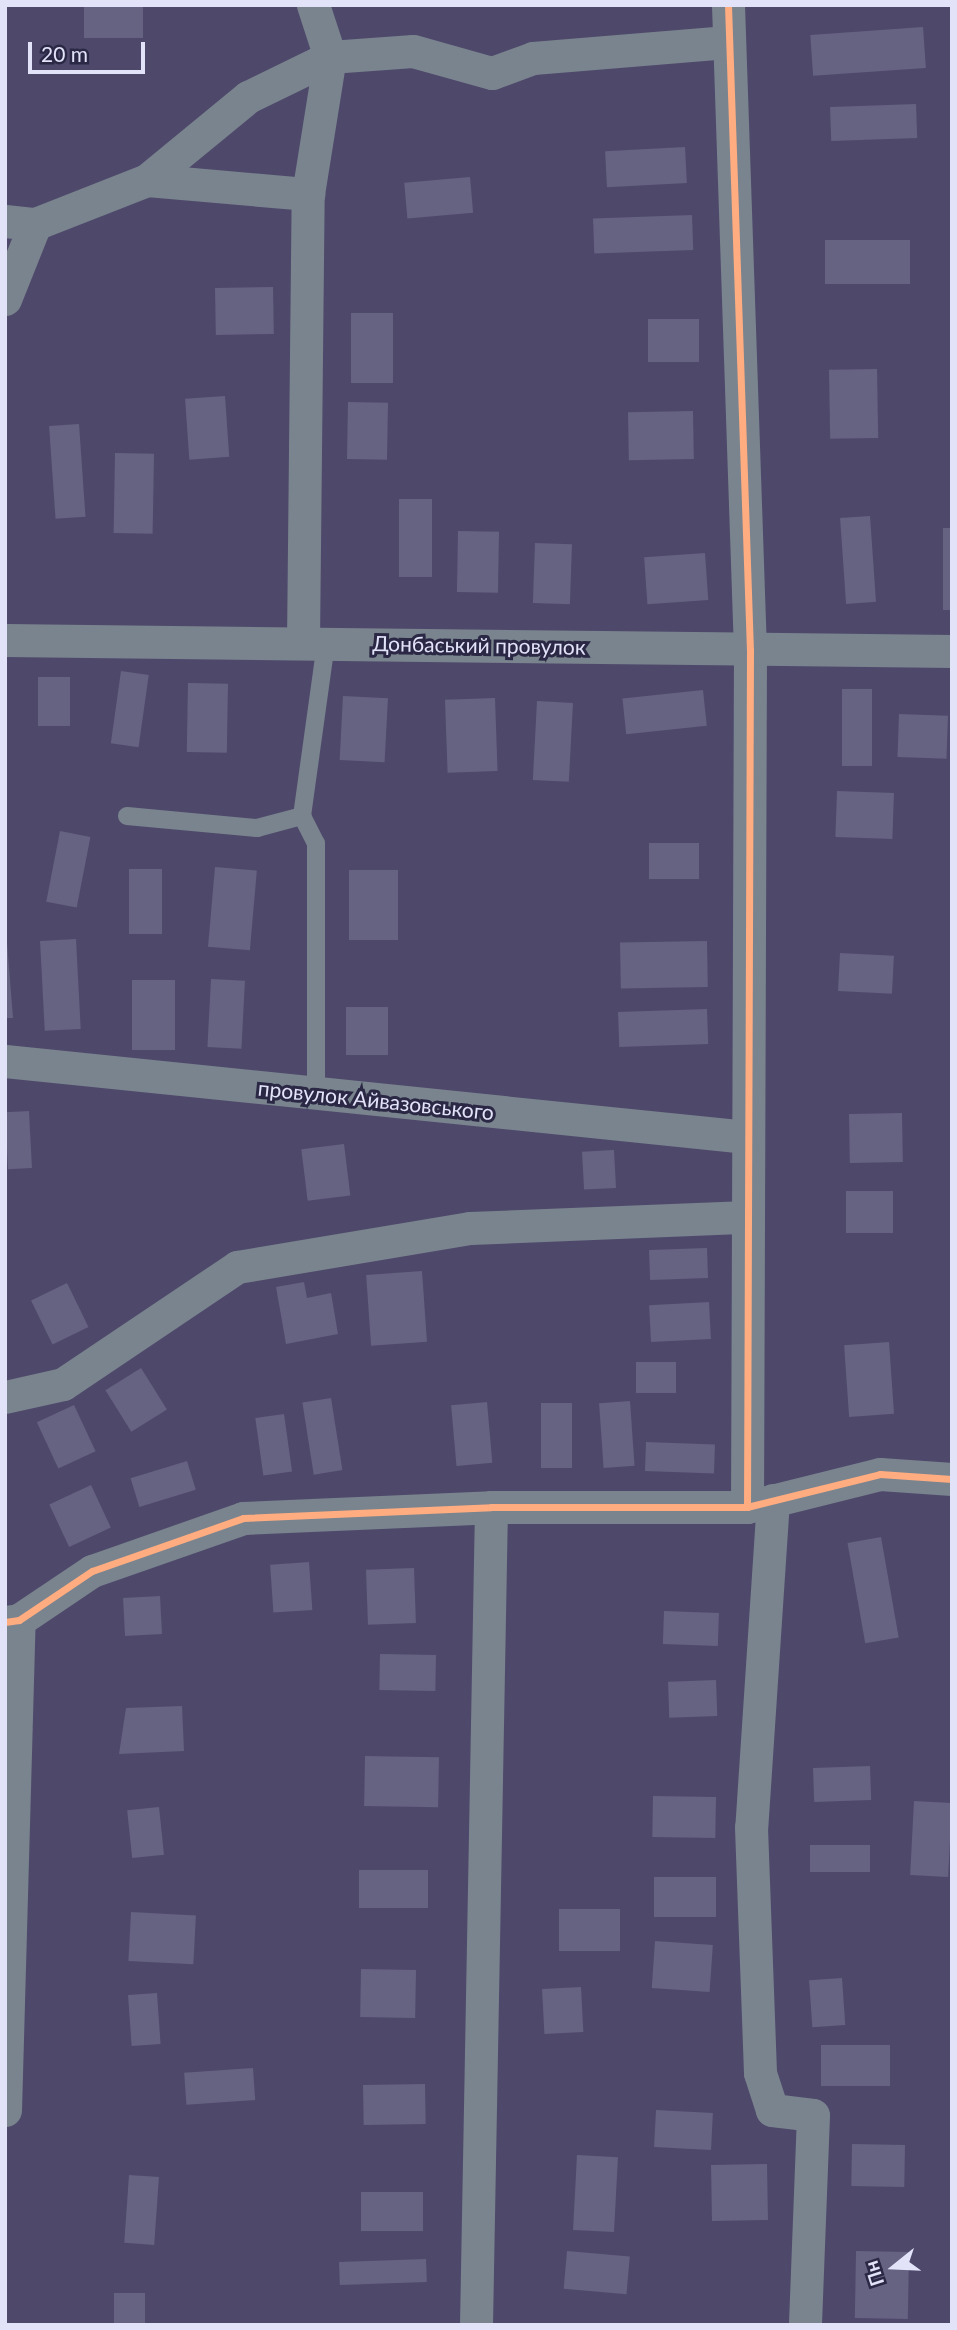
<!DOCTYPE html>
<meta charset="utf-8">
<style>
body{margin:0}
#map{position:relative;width:957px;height:2330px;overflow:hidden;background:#4e496b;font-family:Lato,sans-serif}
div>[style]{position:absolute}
.building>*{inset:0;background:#666282;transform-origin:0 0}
.service>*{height:18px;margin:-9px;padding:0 9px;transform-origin:9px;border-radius:9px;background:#7a848e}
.minor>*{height:33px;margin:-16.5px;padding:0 16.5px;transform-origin:16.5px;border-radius:16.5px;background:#7a848e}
.cycleway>*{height:7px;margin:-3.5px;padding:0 3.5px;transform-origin:3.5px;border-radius:3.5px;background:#ffac80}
span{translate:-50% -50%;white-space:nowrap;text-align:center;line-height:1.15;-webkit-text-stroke:6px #2a2844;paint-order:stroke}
.street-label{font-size:21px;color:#e2e2f9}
.frame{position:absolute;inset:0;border:7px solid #e2e2f9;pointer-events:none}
.north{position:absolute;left:859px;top:2232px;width:70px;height:70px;-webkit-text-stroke:5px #2a2844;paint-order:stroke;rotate:252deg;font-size:19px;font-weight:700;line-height:28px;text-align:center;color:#e2e2f9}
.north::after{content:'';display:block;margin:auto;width:24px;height:32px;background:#e2e2f9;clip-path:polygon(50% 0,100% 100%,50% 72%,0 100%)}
.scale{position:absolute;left:28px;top:42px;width:117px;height:32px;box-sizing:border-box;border:4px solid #e2e2f9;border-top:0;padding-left:9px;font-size:21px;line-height:24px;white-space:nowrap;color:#e2e2f9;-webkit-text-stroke:5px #2a2844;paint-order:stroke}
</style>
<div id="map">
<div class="building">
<div style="left:84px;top:5px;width:59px;height:33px"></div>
<div style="left:923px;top:27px;width:41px;height:113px;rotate:86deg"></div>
<div style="left:916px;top:104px;width:34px;height:86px;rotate:88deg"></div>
<div style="left:685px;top:147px;width:36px;height:80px;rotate:87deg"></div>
<div style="left:470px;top:177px;width:36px;height:66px;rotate:85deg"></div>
<div style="left:692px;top:215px;width:35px;height:99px;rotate:88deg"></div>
<div style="left:825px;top:240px;width:85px;height:44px"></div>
<div style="left:273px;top:287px;width:47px;height:58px;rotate:89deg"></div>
<div style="left:351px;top:313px;width:42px;height:70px"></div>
<div style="left:648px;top:319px;width:51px;height:43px"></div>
<div style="left:877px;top:369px;width:69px;height:48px;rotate:89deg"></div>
<div style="left:225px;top:396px;width:61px;height:40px;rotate:86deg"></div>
<div style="left:348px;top:402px;width:40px;height:57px;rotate:1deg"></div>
<div style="left:693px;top:411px;width:48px;height:65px;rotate:89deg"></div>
<div style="left:79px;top:424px;width:93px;height:30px;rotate:86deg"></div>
<div style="left:115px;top:453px;width:39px;height:80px;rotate:1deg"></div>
<div style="left:399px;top:499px;width:33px;height:78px"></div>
<div style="left:870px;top:516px;width:86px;height:30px;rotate:86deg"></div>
<div style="left:952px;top:528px;width:82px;height:9px;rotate:90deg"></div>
<div style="left:458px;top:531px;width:41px;height:61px;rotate:1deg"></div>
<div style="left:535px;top:543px;width:37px;height:60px;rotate:2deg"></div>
<div style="left:705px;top:553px;width:47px;height:61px;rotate:86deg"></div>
<div style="left:121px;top:671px;width:28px;height:73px;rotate:8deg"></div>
<div style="left:38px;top:677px;width:32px;height:49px"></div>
<div style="left:188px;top:683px;width:40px;height:69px;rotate:1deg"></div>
<div style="left:842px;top:689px;width:30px;height:77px"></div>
<div style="left:703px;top:690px;width:36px;height:81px;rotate:84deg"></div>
<div style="left:343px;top:696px;width:45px;height:64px;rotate:3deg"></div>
<div style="left:495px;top:698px;width:73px;height:50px;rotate:88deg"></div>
<div style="left:537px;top:701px;width:36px;height:79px;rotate:3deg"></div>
<div style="left:899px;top:714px;width:49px;height:43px;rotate:2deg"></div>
<div style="left:837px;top:791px;width:57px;height:46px;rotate:2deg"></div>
<div style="left:60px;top:831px;width:31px;height:72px;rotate:11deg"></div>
<div style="left:649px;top:843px;width:50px;height:36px"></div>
<div style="left:215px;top:867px;width:42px;height:80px;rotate:5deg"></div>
<div style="left:129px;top:869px;width:33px;height:65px"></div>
<div style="left:349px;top:870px;width:49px;height:70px"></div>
<div style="left:76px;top:939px;width:90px;height:36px;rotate:87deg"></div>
<div style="left:707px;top:941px;width:46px;height:87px;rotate:89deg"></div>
<div style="clip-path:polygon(7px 943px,13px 1018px,5px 1018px,5px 944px)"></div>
<div style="left:840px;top:953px;width:54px;height:38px;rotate:3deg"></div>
<div style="left:211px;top:979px;width:34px;height:68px;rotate:3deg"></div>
<div style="left:132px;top:980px;width:43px;height:70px"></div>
<div style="left:346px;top:1007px;width:42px;height:48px"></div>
<div style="left:707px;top:1009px;width:35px;height:89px;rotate:88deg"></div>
<div style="left:29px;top:1111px;width:57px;height:24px;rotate:87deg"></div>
<div style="left:902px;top:1113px;width:49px;height:53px;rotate:89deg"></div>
<div style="left:344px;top:1144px;width:52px;height:43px;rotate:83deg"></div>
<div style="left:614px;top:1150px;width:38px;height:32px;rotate:87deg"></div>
<div style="left:846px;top:1191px;width:47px;height:42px"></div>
<div style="left:707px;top:1248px;width:30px;height:58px;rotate:88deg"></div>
<div style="left:422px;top:1271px;width:71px;height:56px;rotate:86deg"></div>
<div style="clip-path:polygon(304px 1282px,307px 1298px,331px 1293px,338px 1334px,286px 1344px,276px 1287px)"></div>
<div style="left:67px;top:1283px;width:49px;height:40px;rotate:64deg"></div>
<div style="left:709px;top:1302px;width:37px;height:60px;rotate:87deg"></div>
<div style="left:889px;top:1342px;width:72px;height:45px;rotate:86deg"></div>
<div style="left:636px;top:1362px;width:40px;height:31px"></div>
<div style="left:141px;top:1368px;width:49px;height:42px;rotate:58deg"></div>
<div style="left:331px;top:1398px;width:73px;height:29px;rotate:81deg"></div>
<div style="left:630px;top:1401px;width:65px;height:31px;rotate:86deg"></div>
<div style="left:487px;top:1402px;width:61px;height:36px;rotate:85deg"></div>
<div style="left:541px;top:1403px;width:31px;height:65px"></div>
<div style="left:74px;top:1405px;width:51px;height:41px;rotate:65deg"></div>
<div style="left:284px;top:1414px;width:58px;height:29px;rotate:82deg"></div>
<div style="left:646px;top:1442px;width:69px;height:29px;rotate:2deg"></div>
<div style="left:187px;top:1461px;width:30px;height:59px;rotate:73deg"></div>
<div style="left:91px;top:1485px;width:47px;height:46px;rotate:65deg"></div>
<div style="left:881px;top:1537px;width:102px;height:34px;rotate:80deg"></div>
<div style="left:309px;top:1562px;width:48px;height:39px;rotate:86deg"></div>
<div style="left:414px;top:1568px;width:55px;height:48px;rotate:88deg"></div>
<div style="left:160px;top:1596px;width:38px;height:37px;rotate:87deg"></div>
<div style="left:664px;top:1611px;width:55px;height:33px;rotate:2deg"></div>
<div style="left:380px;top:1654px;width:56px;height:36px;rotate:1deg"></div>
<div style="left:716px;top:1680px;width:36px;height:48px;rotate:88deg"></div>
<div style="clip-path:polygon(182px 1706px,184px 1751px,119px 1754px,126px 1708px)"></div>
<div style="left:365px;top:1756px;width:74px;height:50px;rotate:1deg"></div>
<div style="left:870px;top:1766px;width:34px;height:57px;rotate:88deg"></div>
<div style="left:653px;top:1796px;width:63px;height:41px;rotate:1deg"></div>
<div style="left:914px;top:1801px;width:38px;height:74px;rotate:3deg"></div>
<div style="left:159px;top:1807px;width:48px;height:32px;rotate:84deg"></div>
<div style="left:810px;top:1845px;width:60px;height:27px"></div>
<div style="left:428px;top:1870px;width:38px;height:69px;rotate:90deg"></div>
<div style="left:654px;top:1877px;width:62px;height:40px"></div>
<div style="left:559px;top:1909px;width:61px;height:42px"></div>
<div style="left:131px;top:1912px;width:65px;height:49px;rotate:3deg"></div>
<div style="left:655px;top:1941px;width:58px;height:47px;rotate:4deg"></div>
<div style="left:361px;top:1969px;width:55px;height:48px;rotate:1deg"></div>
<div style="left:842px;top:1978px;width:47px;height:33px;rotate:86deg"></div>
<div style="left:581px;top:1987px;width:45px;height:39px;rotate:87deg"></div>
<div style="left:157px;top:1993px;width:51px;height:29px;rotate:86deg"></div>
<div style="left:821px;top:2045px;width:69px;height:41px"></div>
<div style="left:253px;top:2068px;width:32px;height:69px;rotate:86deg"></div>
<div style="left:425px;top:2084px;width:40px;height:62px;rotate:89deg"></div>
<div style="left:656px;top:2110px;width:57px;height:37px;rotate:3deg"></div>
<div style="left:852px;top:2144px;width:53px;height:42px;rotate:1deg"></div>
<div style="left:577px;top:2155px;width:41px;height:75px;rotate:3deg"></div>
<div style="left:767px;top:2164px;width:56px;height:56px;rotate:89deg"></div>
<div style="left:129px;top:2175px;width:30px;height:68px;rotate:4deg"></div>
<div style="left:361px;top:2192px;width:62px;height:39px"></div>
<div style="left:567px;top:2251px;width:63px;height:38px;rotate:5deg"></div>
<div style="left:856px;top:2251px;width:53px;height:67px;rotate:1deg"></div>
<div style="left:426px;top:2259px;width:23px;height:87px;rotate:88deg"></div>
<div style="left:114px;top:2293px;width:31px;height:32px"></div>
</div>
<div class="service">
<div style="left:127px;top:816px;width:131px;rotate:5.3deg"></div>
<div style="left:257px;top:828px;width:47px;rotate:-14.9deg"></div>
<div style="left:302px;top:816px;width:175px;rotate:-82.1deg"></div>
<div style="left:302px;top:816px;width:30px;rotate:63deg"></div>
<div style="left:316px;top:843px;width:252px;rotate:90deg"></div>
</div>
<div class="minor">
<div style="left:728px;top:5px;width:645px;rotate:88.05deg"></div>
<div style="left:750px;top:650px;width:857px;rotate:90.2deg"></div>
<div style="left:147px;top:180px;width:131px;rotate:-39.4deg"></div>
<div style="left:248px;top:97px;width:91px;rotate:-26deg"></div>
<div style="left:330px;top:57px;width:83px;rotate:-4.1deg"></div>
<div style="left:413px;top:51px;width:82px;rotate:15.6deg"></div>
<div style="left:492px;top:73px;width:44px;rotate:-20.1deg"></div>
<div style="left:533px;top:58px;width:195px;rotate:-4.7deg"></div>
<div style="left:5px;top:221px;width:30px;rotate:6deg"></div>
<div style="left:5px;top:299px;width:81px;rotate:-68.2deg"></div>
<div style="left:35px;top:224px;width:120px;rotate:-21.4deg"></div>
<div style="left:147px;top:180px;width:162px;rotate:5deg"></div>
<div style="left:5px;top:640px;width:947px;rotate:0.67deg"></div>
<div style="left:303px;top:642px;width:448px;rotate:-89.4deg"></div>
<div style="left:308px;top:194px;width:139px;rotate:-80.9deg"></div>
<div style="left:330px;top:57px;width:55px;rotate:-108.1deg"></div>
<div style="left:5px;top:1061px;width:746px;rotate:5.85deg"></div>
<div style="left:5px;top:1397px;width:59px;rotate:-12.6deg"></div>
<div style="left:63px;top:1384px;width:210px;rotate:-33.9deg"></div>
<div style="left:237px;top:1267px;width:236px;rotate:-9.5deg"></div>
<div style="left:470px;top:1228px;width:277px;rotate:-2.3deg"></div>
<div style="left:773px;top:1500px;width:328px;rotate:93.8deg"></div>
<div style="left:751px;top:1827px;width:246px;rotate:87.9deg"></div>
<div style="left:760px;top:2073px;width:39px;rotate:72deg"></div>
<div style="left:772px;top:2110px;width:41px;rotate:7deg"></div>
<div style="left:813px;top:2115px;width:210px;rotate:92.2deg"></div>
<div style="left:5px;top:1622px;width:14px;rotate:-8deg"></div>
<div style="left:19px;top:1620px;width:88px;rotate:-33.9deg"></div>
<div style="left:92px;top:1571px;width:160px;rotate:-19.3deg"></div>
<div style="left:243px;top:1518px;width:248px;rotate:-2.5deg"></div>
<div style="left:491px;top:1507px;width:256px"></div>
<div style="left:747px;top:1507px;width:137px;rotate:-13.9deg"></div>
<div style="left:880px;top:1474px;width:72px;rotate:4deg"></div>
<div style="left:5px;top:2110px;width:490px;rotate:-88.4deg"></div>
<div style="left:476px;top:2325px;width:818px;rotate:-88.95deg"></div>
</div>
<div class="cycleway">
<div style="left:728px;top:5px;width:645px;rotate:88.05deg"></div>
<div style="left:750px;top:650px;width:857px;rotate:90.2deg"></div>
<div style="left:5px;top:1622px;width:14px;rotate:-8deg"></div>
<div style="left:19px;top:1620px;width:88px;rotate:-33.9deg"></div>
<div style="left:92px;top:1571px;width:160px;rotate:-19.3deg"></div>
<div style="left:243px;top:1518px;width:248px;rotate:-2.5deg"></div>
<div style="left:491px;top:1507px;width:256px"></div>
<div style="left:747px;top:1507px;width:137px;rotate:-13.9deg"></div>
<div style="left:880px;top:1474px;width:72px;rotate:4deg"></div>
</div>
<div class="street-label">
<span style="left:479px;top:645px;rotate:1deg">Донбаський провулок</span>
<span style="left:376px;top:1100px;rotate:6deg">провулок Айвазовського</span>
</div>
<div class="frame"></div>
<div class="north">Пн</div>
<div class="scale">20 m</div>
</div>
